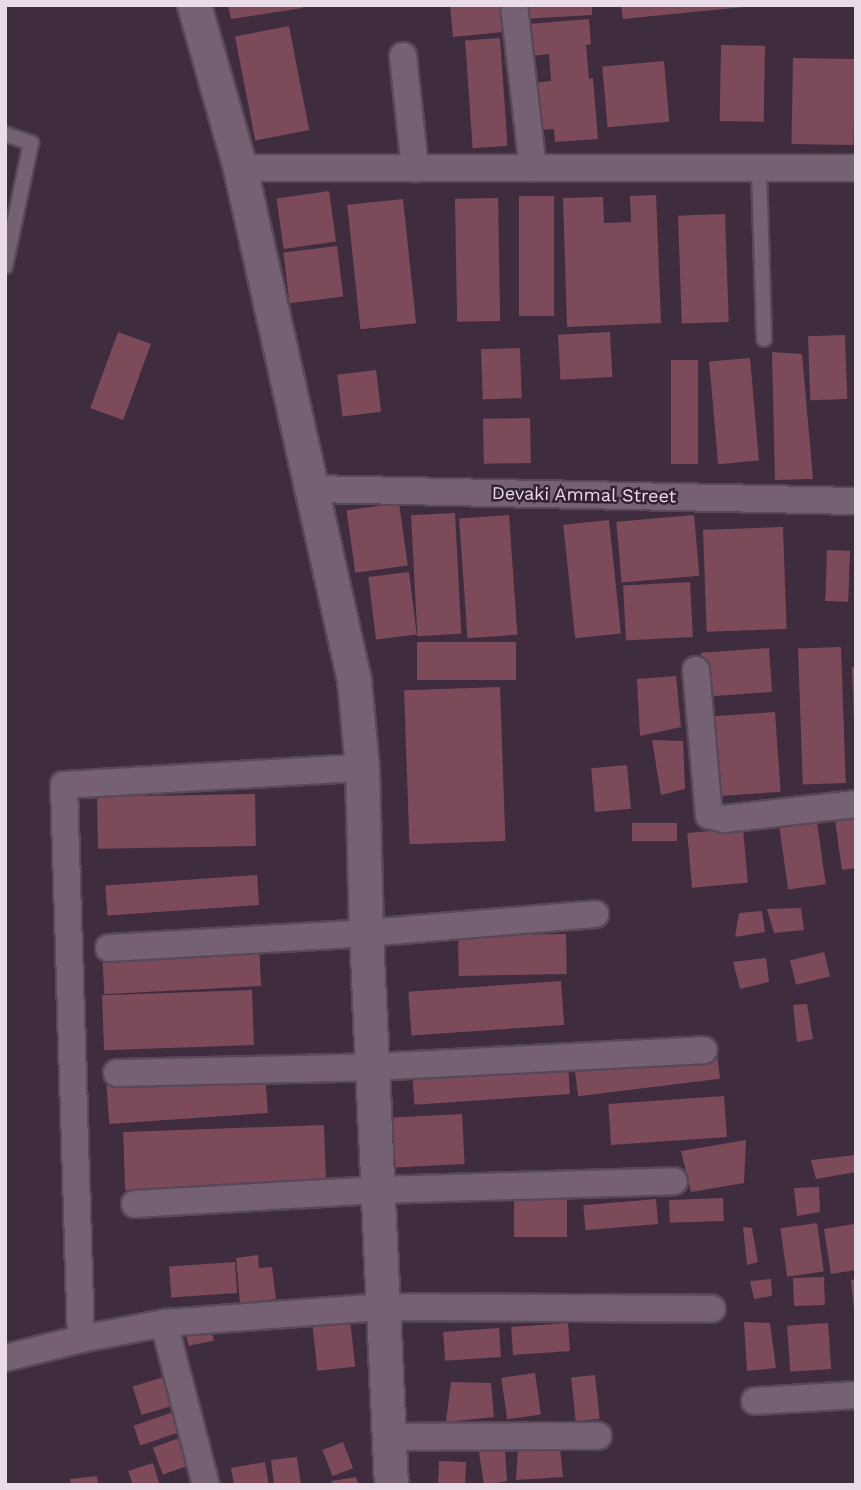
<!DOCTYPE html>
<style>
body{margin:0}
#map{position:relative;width:861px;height:1490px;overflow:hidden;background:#3f2c3e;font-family:"Work Sans",sans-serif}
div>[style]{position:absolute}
.building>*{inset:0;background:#7d4a5a;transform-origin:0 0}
.roads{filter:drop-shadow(2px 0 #584858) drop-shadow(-2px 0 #584858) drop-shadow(0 2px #584858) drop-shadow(0 -2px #584858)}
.service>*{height:14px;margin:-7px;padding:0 7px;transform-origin:7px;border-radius:7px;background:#756074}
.minor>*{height:26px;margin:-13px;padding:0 13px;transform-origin:13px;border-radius:13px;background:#756074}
.tertiary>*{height:33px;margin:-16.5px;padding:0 16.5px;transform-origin:16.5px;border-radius:16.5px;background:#756074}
span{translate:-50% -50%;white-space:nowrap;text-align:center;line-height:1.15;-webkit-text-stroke:5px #342234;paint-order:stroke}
.street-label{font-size:18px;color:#e9dce8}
.frame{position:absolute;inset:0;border:7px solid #e9dce8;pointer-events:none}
</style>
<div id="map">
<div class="building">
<div style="clip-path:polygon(228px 5px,302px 5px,303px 8px,231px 19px)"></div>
<div style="clip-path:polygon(450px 5px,500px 5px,503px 32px,453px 37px)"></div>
<div style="clip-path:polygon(520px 5px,592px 5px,592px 15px,521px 19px)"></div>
<div style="clip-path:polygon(621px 5px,744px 5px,744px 7px,623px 19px)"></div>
<div style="clip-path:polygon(589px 19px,591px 44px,586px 45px,589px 79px,593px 78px,598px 139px,555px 142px,554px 129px,537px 130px,533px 83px,551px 81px,549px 54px,531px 56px,528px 24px)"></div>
<div style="left:289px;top:26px;width:106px;height:55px;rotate:79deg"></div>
<div style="left:500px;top:38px;width:108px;height:35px;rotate:86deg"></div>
<div style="left:721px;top:45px;width:44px;height:76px;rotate:1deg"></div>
<div style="left:793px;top:58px;width:62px;height:86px;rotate:1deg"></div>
<div style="left:664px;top:61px;width:61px;height:62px;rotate:85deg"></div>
<div style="left:329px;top:191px;width:51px;height:53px;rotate:82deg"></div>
<div style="clip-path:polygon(656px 195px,661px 323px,567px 327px,563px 198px,603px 197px,604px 223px,631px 222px,630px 196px)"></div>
<div style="left:519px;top:196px;width:35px;height:120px"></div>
<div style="left:498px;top:198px;width:123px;height:43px;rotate:89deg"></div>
<div style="left:403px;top:199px;width:125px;height:56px;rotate:84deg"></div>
<div style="left:725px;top:214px;width:108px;height:47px;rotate:88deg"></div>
<div style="left:337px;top:246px;width:51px;height:54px;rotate:83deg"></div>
<div style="left:118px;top:332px;width:35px;height:81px;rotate:20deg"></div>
<div style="left:610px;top:332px;width:45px;height:52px;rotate:87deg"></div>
<div style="left:845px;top:335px;width:64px;height:37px;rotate:88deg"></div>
<div style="left:520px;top:348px;width:50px;height:39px;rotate:88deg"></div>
<div style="clip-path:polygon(772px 352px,802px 354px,813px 479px,775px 480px)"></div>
<div style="left:750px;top:358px;width:103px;height:41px;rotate:85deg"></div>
<div style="left:671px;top:360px;width:27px;height:104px"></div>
<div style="left:376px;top:370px;width:42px;height:39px;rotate:83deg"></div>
<div style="left:530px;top:418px;width:45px;height:47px;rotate:89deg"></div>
<div style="left:399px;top:503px;width:63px;height:53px;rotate:82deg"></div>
<div style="left:455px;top:513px;width:121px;height:44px;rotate:87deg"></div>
<div style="left:509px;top:515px;width:120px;height:50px;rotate:86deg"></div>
<div style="left:694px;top:515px;width:61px;height:78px;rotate:85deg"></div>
<div style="left:609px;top:520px;width:114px;height:46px;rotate:84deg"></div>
<div style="left:783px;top:527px;width:102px;height:80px;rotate:88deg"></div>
<div style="left:827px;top:550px;width:23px;height:51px;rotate:2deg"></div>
<div style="left:409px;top:572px;width:63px;height:41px;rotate:83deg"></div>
<div style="left:690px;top:582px;width:55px;height:67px;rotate:87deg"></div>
<div style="left:516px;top:642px;width:38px;height:99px;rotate:90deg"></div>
<div style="left:841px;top:647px;width:136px;height:43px;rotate:88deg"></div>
<div style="left:769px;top:648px;width:44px;height:68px;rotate:86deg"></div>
<div style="clip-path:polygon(852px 667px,856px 667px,856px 721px,854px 721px)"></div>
<div style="clip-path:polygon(676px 676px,681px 727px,640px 736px,637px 679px)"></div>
<div style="left:500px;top:687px;width:154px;height:96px;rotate:88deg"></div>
<div style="left:775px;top:712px;width:80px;height:69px;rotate:86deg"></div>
<div style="clip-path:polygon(652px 740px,683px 741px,685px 789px,661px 795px)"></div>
<div style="left:627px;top:765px;width:44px;height:36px;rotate:85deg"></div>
<div style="left:255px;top:794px;width:52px;height:158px;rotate:89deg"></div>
<div style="clip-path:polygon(856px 810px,856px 868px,842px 870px,834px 813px)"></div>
<div style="left:816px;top:815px;width:70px;height:38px;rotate:82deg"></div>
<div style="left:632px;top:823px;width:45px;height:18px"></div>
<div style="left:743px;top:828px;width:55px;height:56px;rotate:85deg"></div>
<div style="left:257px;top:875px;width:30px;height:152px;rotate:86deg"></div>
<div style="clip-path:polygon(801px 908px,804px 930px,774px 933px,767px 909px)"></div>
<div style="clip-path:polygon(762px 911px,765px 932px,735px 937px,739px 913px)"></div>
<div style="left:566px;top:934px;width:40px;height:108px;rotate:89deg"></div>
<div style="left:259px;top:946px;width:40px;height:157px;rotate:87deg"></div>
<div style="left:824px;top:952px;width:25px;height:35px;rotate:76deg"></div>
<div style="clip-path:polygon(766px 958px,769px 982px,740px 989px,733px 962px)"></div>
<div style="left:561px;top:981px;width:44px;height:153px;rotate:86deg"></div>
<div style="left:252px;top:990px;width:55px;height:150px;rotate:88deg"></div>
<div style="clip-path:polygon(807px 1004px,813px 1039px,797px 1042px,793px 1005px)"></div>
<div style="left:717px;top:1054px;width:25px;height:143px;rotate:83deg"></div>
<div style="left:568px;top:1064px;width:30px;height:156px;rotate:86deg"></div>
<div style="left:265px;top:1072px;width:41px;height:159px;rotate:86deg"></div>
<div style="left:724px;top:1096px;width:41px;height:116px;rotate:86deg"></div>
<div style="left:462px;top:1114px;width:50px;height:69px;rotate:87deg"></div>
<div style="left:324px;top:1125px;width:58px;height:201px;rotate:88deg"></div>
<div style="clip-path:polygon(746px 1140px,744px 1183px,691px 1192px,681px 1151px)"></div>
<div style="clip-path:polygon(856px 1155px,856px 1172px,816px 1179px,811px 1160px)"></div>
<div style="clip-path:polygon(819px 1187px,820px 1212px,797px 1216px,794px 1188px)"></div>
<div style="left:723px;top:1198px;width:23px;height:54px;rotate:88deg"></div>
<div style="left:567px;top:1199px;width:38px;height:53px;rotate:90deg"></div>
<div style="left:656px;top:1199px;width:25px;height:73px;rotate:85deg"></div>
<div style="left:817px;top:1223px;width:49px;height:37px;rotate:82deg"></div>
<div style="clip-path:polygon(854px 1224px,856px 1270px,831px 1274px,824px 1229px)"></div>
<div style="clip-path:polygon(743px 1227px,752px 1228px,758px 1262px,747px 1265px)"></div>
<div style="clip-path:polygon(258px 1255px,259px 1268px,272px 1267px,276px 1299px,240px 1303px,236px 1258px)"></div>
<div style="left:235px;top:1262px;width:31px;height:66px;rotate:86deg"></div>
<div style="left:824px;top:1277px;width:28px;height:31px;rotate:88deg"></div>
<div style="clip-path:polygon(771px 1279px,772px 1296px,754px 1299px,750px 1281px)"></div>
<div style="clip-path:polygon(856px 1279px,856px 1311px,854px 1311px,851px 1280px)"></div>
<div style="left:350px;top:1318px;width:49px;height:38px;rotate:84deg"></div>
<div style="clip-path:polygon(744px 1322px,770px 1323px,776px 1368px,747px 1371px)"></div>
<div style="left:568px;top:1323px;width:28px;height:57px;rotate:86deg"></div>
<div style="left:828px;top:1323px;width:46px;height:41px;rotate:86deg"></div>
<div style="left:211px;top:1326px;width:15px;height:26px;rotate:79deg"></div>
<div style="left:499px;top:1328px;width:29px;height:56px;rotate:86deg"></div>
<div style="left:535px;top:1373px;width:42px;height:34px;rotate:82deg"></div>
<div style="left:170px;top:1375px;width:30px;height:39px;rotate:73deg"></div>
<div style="left:595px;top:1375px;width:44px;height:24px;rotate:84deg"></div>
<div style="clip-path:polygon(451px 1382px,491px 1383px,494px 1417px,446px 1422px)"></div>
<div style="left:179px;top:1410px;width:21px;height:48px;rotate:71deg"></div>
<div style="left:182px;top:1437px;width:29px;height:31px;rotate:70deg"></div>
<div style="left:343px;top:1442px;width:28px;height:22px;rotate:69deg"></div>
<div style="clip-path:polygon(518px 1448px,560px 1448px,563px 1477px,516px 1480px)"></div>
<div style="clip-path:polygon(505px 1451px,507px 1481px,484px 1485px,479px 1452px)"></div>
<div style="clip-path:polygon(297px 1457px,301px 1485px,274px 1485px,271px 1460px)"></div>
<div style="left:439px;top:1461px;width:27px;height:24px;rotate:2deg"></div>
<div style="clip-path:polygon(265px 1462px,269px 1485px,234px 1485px,231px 1468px)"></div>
<div style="clip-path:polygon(153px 1463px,159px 1483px,133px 1485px,128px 1471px)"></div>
<div style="clip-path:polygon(97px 1476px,98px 1485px,71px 1485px,70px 1479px)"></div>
<div style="clip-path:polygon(356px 1477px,358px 1485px,333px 1485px,332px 1481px)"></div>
</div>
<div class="roads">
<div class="service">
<div style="left:5px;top:134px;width:28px;rotate:19deg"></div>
<div style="left:31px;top:143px;width:126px;rotate:101.9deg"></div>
<div style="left:759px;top:168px;width:171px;rotate:88.3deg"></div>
</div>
<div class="minor">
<div style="left:514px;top:5px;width:164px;rotate:83.4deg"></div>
<div style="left:403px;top:56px;width:113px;rotate:83.9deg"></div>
<div style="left:240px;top:168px;width:616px"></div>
<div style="left:313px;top:489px;width:543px;rotate:1.27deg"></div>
<div style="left:696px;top:670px;width:146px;rotate:84.9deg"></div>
<div style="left:709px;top:815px;width:16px;rotate:15deg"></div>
<div style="left:724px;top:819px;width:133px;rotate:-6.5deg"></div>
<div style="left:109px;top:948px;width:257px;rotate:-3.3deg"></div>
<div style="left:366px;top:933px;width:230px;rotate:-4.7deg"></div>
<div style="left:117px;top:1073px;width:255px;rotate:-1.3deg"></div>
<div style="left:372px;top:1067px;width:332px;rotate:-2.9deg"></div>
<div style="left:135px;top:1204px;width:242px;rotate:-3.3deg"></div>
<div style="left:377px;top:1190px;width:297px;rotate:-1.7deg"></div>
<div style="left:164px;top:1323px;width:167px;rotate:75.5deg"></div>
<div style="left:81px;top:1339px;width:554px;rotate:-91.76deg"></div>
<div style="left:64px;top:785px;width:298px;rotate:-3.3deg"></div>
<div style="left:5px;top:1358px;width:78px;rotate:-14deg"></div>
<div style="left:81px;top:1339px;width:85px;rotate:-10.9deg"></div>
<div style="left:164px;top:1323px;width:220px;rotate:-4.2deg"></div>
<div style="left:383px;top:1307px;width:329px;rotate:0.3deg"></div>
<div style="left:755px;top:1401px;width:101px;rotate:-3.4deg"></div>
<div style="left:389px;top:1437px;width:209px;rotate:-0.3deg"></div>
</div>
<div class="tertiary">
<div style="left:194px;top:5px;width:169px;rotate:74.2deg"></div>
<div style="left:240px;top:168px;width:525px;rotate:77.45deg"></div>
<div style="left:354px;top:680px;width:88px;rotate:84.8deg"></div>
<div style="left:362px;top:768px;width:165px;rotate:88.6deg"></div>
<div style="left:366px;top:933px;width:553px;rotate:87.41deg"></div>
</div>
</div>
<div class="street-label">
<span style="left:584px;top:495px;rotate:1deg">Devaki Ammal Street</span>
</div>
<div class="frame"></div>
</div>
